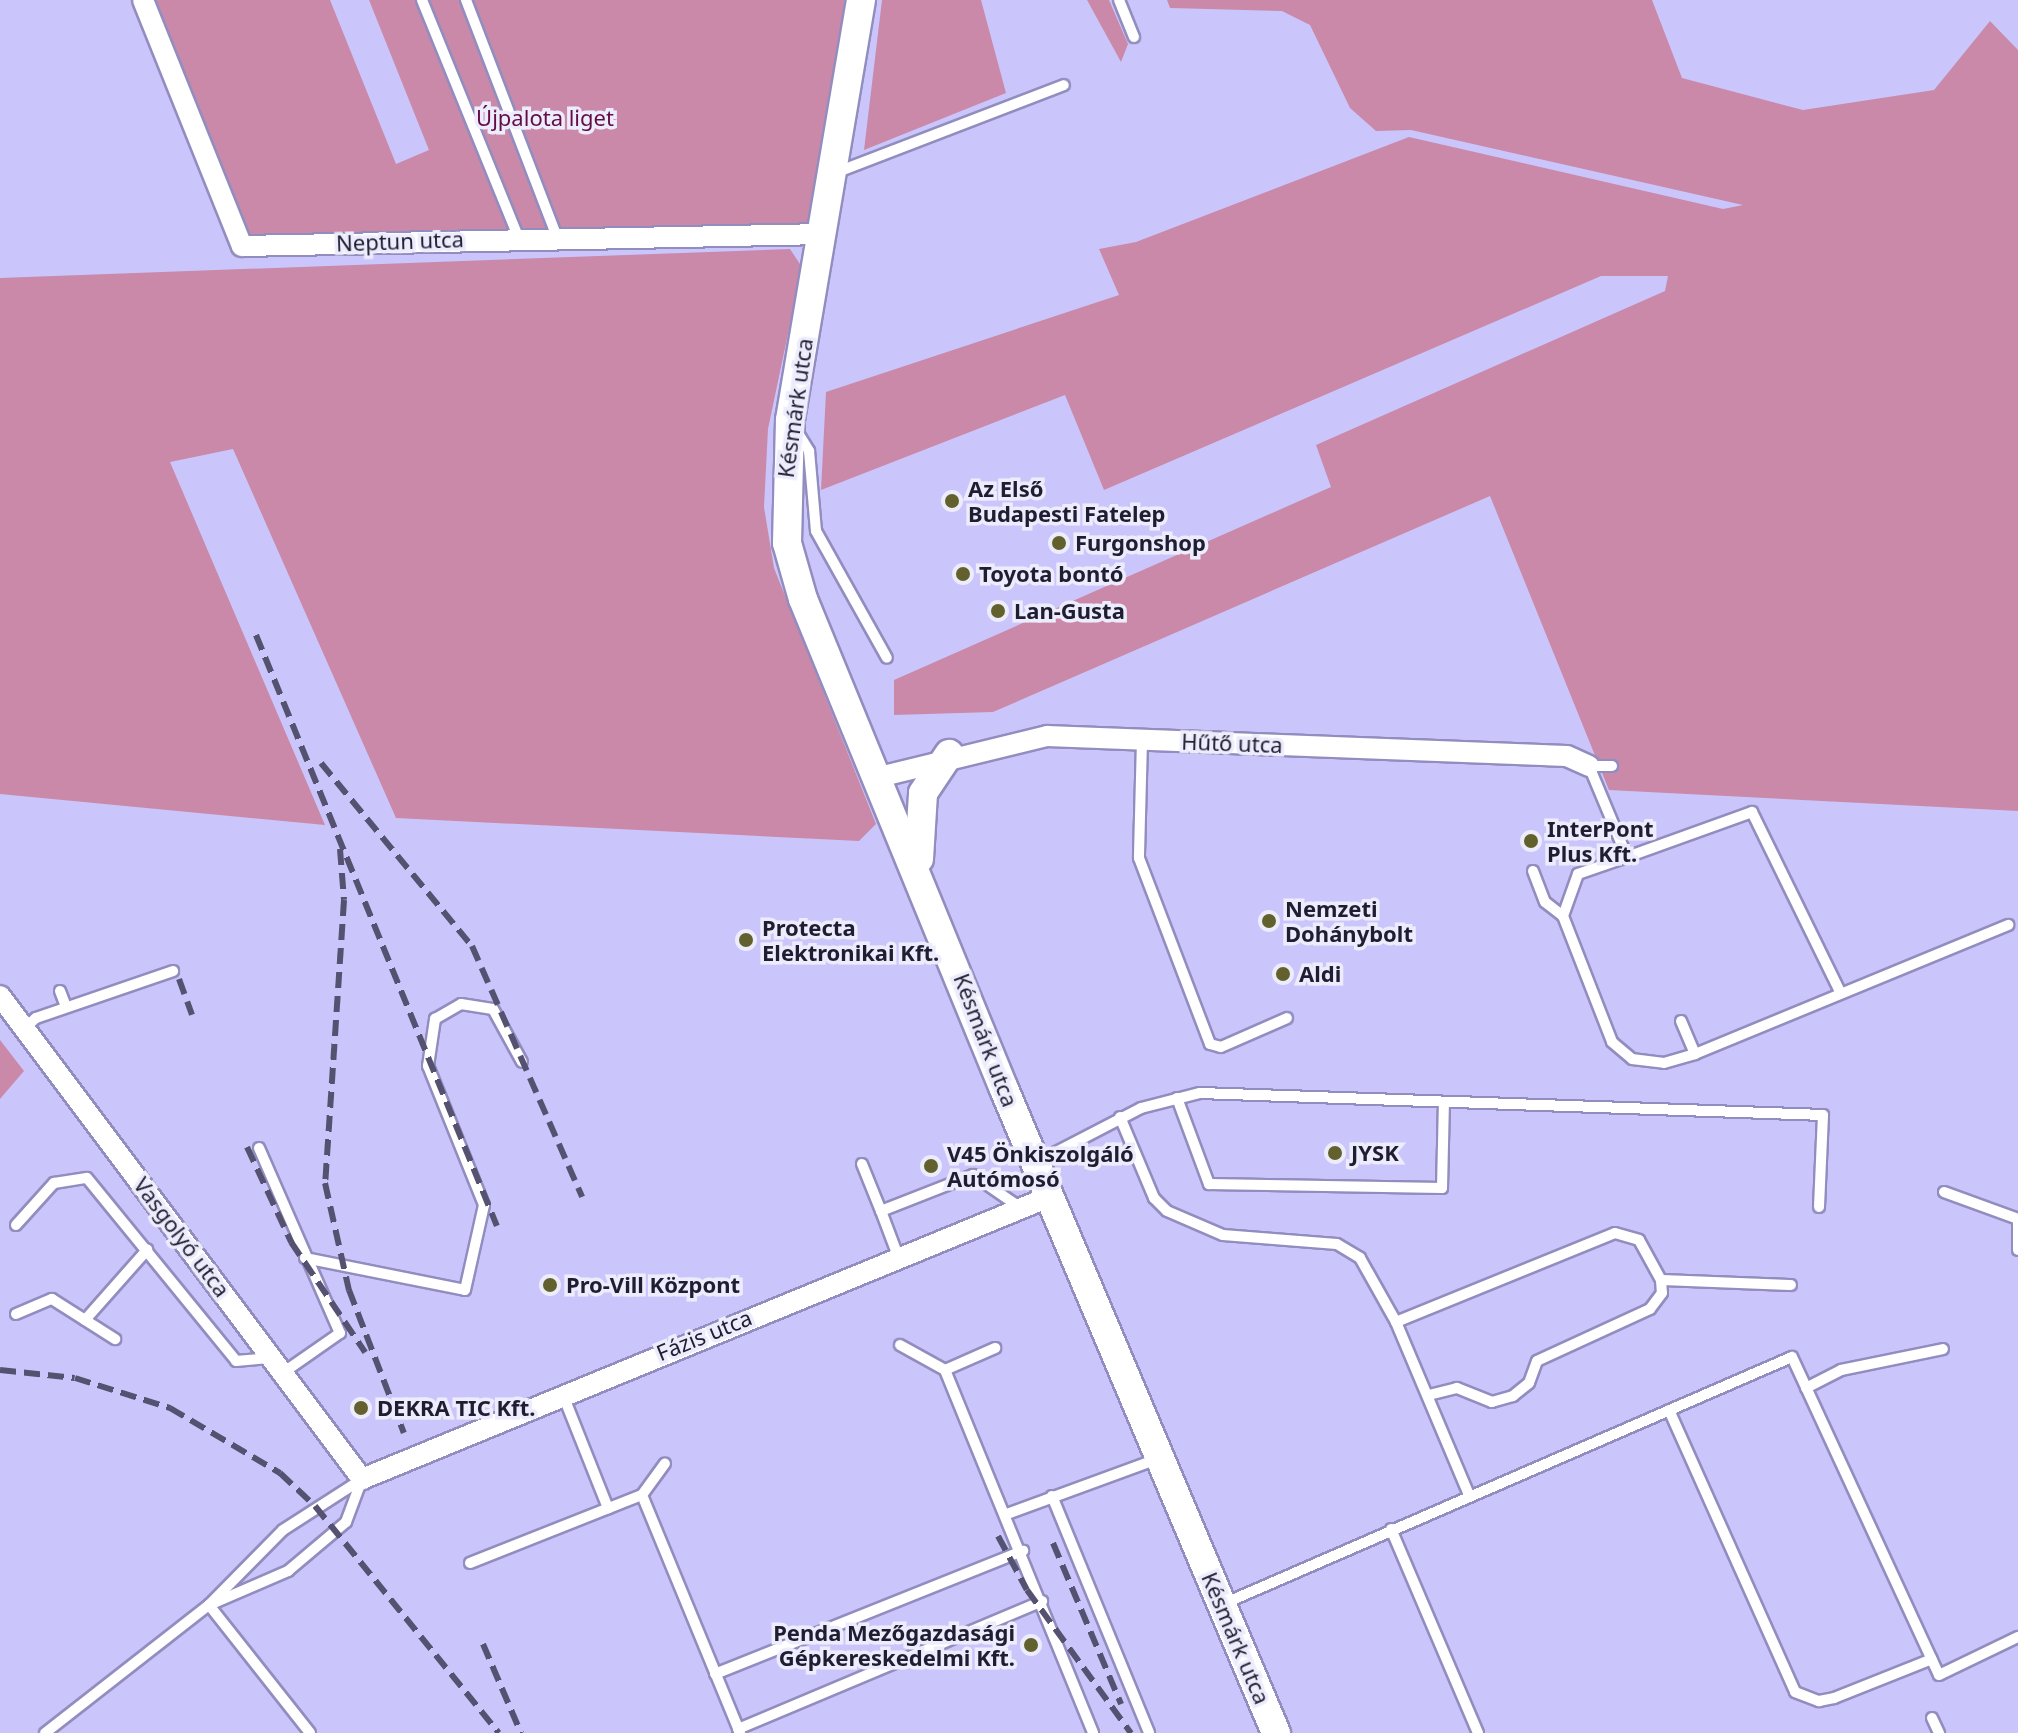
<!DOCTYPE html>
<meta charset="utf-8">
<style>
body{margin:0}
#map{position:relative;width:2018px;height:1733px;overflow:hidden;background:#cac6fb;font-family:"Noto Sans",sans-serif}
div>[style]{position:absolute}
.green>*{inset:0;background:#ca89a9}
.roads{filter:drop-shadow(2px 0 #928dbf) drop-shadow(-2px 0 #928dbf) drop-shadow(0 2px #928dbf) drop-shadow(0 -2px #928dbf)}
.lane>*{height:10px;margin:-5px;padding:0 5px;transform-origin:5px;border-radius:5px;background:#fff}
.street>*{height:20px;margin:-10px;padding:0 10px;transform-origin:10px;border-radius:10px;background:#fff}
.secondary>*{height:28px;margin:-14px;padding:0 14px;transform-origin:14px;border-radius:14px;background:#fff}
.rail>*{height:6px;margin-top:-3px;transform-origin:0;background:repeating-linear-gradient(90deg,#545270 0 16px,transparent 0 24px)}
.dots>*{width:22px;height:22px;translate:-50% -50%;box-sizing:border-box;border:4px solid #edecfc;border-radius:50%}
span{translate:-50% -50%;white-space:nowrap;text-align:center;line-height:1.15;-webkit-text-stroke:7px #edecfc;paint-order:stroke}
.park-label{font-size:22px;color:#640d44}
.street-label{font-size:22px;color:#1f1d31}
.poi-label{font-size:22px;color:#1f1d31;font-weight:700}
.left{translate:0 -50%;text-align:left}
.right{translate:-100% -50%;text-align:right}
</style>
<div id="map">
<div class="green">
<div style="clip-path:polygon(143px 0,330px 0,396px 164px,429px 150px,369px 0,844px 0,848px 37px,824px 234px,242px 246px)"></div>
<div style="clip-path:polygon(882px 0,981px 0,1006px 93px,864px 150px)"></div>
<div style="clip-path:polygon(1087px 0,1109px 0,1128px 44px,1121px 62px)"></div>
<div style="clip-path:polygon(1167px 0,1652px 0,1682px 78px,1803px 110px,1934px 90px,1990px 21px,2018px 50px,2018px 811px,1609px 790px,1490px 496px,993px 712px,894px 715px,894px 680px,1331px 487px,1316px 445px,1665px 291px,1668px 276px,1601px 276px,1104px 490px,1065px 395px,821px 490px,826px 392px,1119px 295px,1099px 249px,1136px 242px,1409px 137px,1723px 209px,1743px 205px,1411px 130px,1376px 131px,1350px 108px,1310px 25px,1282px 11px,1170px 8px)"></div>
<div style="clip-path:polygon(790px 249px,802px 267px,768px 429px,764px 507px,774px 568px,876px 824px,859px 841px,396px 818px,233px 449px,170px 462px,325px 825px,0 794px,0 278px)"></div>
<div style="clip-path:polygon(0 1040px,24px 1071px,0 1099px)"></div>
</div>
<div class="roads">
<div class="lane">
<div style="left:422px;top:0;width:256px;rotate:67.9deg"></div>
<div style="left:466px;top:0;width:252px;rotate:69deg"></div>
<div style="left:1119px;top:0;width:40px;rotate:68deg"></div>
<div style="left:835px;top:173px;width:245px;rotate:-21deg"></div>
<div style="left:796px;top:430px;width:25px;rotate:58deg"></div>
<div style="left:809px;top:451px;width:80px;rotate:85deg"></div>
<div style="left:816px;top:531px;width:145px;rotate:60.8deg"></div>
<div style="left:1142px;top:740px;width:118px;rotate:91.5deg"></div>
<div style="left:1139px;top:858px;width:199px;rotate:69.1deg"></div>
<div style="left:1210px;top:1044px;width:11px;rotate:15deg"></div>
<div style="left:1221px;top:1047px;width:72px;rotate:-23.7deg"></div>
<div style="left:1589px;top:766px;width:99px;rotate:67.3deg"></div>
<div style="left:1627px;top:857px;width:52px;rotate:160.9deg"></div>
<div style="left:1578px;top:874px;width:45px;rotate:109.7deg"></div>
<div style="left:1563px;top:916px;width:135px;rotate:68.7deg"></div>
<div style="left:1612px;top:1042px;width:26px;rotate:40deg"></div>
<div style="left:1632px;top:1059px;width:32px;rotate:7deg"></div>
<div style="left:1664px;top:1063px;width:32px;rotate:-16deg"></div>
<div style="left:1695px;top:1054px;width:339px;rotate:-22.4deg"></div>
<div style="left:1589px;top:766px;width:23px"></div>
<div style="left:1627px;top:857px;width:133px;rotate:-19.8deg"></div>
<div style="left:1752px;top:812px;width:200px;rotate:63.9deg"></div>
<div style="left:1533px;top:871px;width:33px;rotate:69deg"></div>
<div style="left:1545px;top:902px;width:23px;rotate:38deg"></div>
<div style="left:60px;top:991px;width:17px;rotate:69deg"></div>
<div style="left:1681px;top:1021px;width:36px;rotate:67deg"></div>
<div style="left:24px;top:1029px;width:16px;rotate:-43deg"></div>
<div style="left:36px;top:1018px;width:145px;rotate:-18.9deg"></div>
<div style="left:1177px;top:1098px;width:92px;rotate:69.6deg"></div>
<div style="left:1209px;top:1184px;width:233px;rotate:1deg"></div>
<div style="left:1442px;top:1188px;width:86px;rotate:-88.7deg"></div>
<div style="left:1120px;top:1117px;width:88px;rotate:67.2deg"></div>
<div style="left:1154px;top:1198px;width:18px;rotate:45deg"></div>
<div style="left:1167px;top:1211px;width:61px;rotate:23.2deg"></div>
<div style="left:1223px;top:1235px;width:114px;rotate:4.5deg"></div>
<div style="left:1337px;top:1244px;width:27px;rotate:31deg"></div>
<div style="left:1360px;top:1258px;width:73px;rotate:60.6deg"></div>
<div style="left:1396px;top:1322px;width:188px;rotate:67.1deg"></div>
<div style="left:259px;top:1148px;width:202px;rotate:66.4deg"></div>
<div style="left:340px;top:1333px;width:68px;rotate:145.1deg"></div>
<div style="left:1037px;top:1162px;width:117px;rotate:-27.4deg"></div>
<div style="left:1141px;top:1108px;width:61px;rotate:-14.3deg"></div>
<div style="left:1200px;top:1093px;width:623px;rotate:2.02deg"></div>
<div style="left:1823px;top:1115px;width:92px;rotate:92.5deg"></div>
<div style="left:862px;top:1164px;width:51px;rotate:68deg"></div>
<div style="left:1944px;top:1192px;width:79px;rotate:20deg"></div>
<div style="left:2018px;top:1222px;width:28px;rotate:90deg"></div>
<div style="left:16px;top:1225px;width:57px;rotate:-47.9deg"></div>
<div style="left:54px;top:1183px;width:33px;rotate:-9deg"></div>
<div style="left:87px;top:1178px;width:236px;rotate:50.8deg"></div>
<div style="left:236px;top:1361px;width:33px;rotate:-5deg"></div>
<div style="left:898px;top:1256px;width:48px;rotate:-110.7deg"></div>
<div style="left:881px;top:1211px;width:99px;rotate:-21.4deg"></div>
<div style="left:973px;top:1175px;width:58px;rotate:34.5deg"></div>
<div style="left:305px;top:1258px;width:163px;rotate:11.3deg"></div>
<div style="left:465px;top:1290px;width:87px;rotate:-77.4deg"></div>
<div style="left:484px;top:1205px;width:150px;rotate:-111.9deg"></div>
<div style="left:428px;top:1066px;width:48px;rotate:-81.5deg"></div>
<div style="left:435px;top:1019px;width:30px;rotate:-30deg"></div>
<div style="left:461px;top:1004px;width:32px;rotate:9deg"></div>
<div style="left:493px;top:1009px;width:60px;rotate:61.3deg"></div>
<div style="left:1661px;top:1280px;width:130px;rotate:2.2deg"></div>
<div style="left:16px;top:1314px;width:39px;rotate:-23deg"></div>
<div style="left:52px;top:1299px;width:75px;rotate:32.4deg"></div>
<div style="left:85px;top:1320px;width:94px;rotate:-48.5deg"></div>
<div style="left:1396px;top:1322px;width:236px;rotate:-22.1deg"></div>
<div style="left:1615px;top:1233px;width:25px;rotate:16deg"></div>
<div style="left:1639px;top:1240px;width:46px;rotate:61.2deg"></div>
<div style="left:1661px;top:1280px;width:13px;rotate:86deg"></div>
<div style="left:1662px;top:1293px;width:20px;rotate:127deg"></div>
<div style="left:1650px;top:1309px;width:124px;rotate:155.3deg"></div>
<div style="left:1537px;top:1361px;width:23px;rotate:110deg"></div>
<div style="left:1529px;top:1383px;width:21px;rotate:141deg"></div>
<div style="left:1513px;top:1396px;width:22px;rotate:164deg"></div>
<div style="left:1492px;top:1402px;width:38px;rotate:-158deg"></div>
<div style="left:1457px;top:1388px;width:30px;rotate:166deg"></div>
<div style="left:900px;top:1345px;width:51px;rotate:29.1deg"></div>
<div style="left:945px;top:1370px;width:392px;rotate:67.8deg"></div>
<div style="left:945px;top:1370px;width:55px;rotate:-23.7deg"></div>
<div style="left:1806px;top:1388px;width:39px;rotate:-27deg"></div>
<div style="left:1841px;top:1370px;width:104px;rotate:-11.6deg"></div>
<div style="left:563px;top:1395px;width:122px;rotate:68.3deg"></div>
<div style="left:1669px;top:1410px;width:309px;rotate:65.9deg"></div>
<div style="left:1795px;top:1692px;width:26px;rotate:21deg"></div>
<div style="left:1819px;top:1701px;width:15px;rotate:-11deg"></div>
<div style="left:1834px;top:1698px;width:105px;rotate:-21.7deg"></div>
<div style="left:642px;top:1495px;width:257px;rotate:67.6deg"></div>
<div style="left:1052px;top:1496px;width:256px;rotate:67.7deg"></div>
<div style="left:1007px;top:1514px;width:160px;rotate:-20.1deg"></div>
<div style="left:1391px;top:1529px;width:222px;rotate:66.9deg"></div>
<div style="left:470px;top:1563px;width:185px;rotate:-21.6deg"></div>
<div style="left:642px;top:1495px;width:39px;rotate:-54deg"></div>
<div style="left:214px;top:1603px;width:81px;rotate:-23.4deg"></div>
<div style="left:288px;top:1571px;width:76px;rotate:-40.2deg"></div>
<div style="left:346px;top:1522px;width:46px;rotate:-69.6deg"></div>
<div style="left:1223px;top:1604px;width:620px;rotate:-23.47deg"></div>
<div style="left:1792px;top:1357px;width:350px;rotate:65.2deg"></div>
<div style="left:1939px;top:1675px;width:88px;rotate:-25.7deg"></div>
<div style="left:209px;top:1605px;width:163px;rotate:51.7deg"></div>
<div style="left:715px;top:1674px;width:332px;rotate:-21.8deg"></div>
<div style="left:1932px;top:1718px;width:17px;rotate:65deg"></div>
<div style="left:738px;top:1729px;width:330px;rotate:-22.8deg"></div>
<div style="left:45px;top:1733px;width:208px;rotate:-38deg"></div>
<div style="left:209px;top:1605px;width:105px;rotate:-45.4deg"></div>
<div style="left:283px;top:1530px;width:94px;rotate:-32.8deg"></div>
</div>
<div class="street">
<div style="left:143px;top:0;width:265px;rotate:68.1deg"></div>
<div style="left:242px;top:246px;width:582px;rotate:-1.18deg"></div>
<div style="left:879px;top:777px;width:173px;rotate:-13.7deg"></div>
<div style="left:1047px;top:736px;width:520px;rotate:2.2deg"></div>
<div style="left:1567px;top:756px;width:24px;rotate:24deg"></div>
<div style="left:0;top:996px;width:604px;rotate:53.15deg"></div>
<div style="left:362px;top:1479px;width:743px;rotate:-22.32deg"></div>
</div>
<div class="secondary">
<div style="left:861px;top:0;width:426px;rotate:99.6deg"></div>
<div style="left:790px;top:420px;width:123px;rotate:91.4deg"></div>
<div style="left:787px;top:543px;width:58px;rotate:74.1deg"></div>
<div style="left:803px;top:599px;width:530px;rotate:67.7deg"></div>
<div style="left:1004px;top:1089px;width:699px;rotate:67.1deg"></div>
<div style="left:919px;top:859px;width:66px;rotate:-86.5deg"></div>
<div style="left:923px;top:793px;width:47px;rotate:-56.3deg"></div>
</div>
</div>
<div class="rail">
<div style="left:256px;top:635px;width:638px;rotate:67.82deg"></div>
<div style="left:321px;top:763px;width:237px;rotate:50.5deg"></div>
<div style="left:472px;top:946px;width:274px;rotate:66.3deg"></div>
<div style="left:340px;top:849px;width:51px;rotate:85.5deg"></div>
<div style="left:344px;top:900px;width:284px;rotate:93.8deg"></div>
<div style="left:325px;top:1183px;width:110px;rotate:77.4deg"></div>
<div style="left:349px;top:1290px;width:153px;rotate:69deg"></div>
<div style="left:179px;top:979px;width:38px;rotate:70deg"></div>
<div style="left:247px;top:1147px;width:105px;rotate:65.1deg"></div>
<div style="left:291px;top:1242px;width:133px;rotate:56.1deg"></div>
<div style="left:0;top:1370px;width:75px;rotate:6.1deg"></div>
<div style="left:75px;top:1378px;width:100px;rotate:17.5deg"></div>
<div style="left:170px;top:1408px;width:128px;rotate:30.6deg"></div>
<div style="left:280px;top:1473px;width:48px;rotate:43.3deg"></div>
<div style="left:315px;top:1506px;width:292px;rotate:51deg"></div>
<div style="left:998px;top:1536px;width:61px;rotate:61.8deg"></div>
<div style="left:1027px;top:1590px;width:177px;rotate:54deg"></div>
<div style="left:1053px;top:1543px;width:175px;rotate:67.1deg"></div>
<div style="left:483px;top:1644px;width:97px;rotate:66.9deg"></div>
</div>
<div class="dots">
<div style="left:952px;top:501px;background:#62612e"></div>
<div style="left:1059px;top:543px;background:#62612e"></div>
<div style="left:963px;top:574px;background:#62612e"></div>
<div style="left:998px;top:611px;background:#62612e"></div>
<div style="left:1531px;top:841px;background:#62612e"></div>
<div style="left:1269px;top:921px;background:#62612e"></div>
<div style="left:746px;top:940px;background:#62612e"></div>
<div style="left:1283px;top:974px;background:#62612e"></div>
<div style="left:1335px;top:1153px;background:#62612e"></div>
<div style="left:931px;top:1166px;background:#62612e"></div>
<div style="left:550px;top:1285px;background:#62612e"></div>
<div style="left:361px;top:1408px;background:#62612e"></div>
<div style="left:1031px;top:1645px;background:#62612e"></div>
</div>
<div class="park-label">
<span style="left:545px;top:118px">Újpalota liget</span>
</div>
<div class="street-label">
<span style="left:400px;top:241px;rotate:-2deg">Neptun utca</span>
<span style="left:795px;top:408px;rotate:-82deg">Késmárk utca</span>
<span style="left:1232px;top:743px;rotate:2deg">Hűtő utca</span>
<span style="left:986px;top:1040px;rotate:69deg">Késmárk utca</span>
<span style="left:182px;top:1237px;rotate:53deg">Vasgolyó utca</span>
<span style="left:704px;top:1335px;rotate:-22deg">Fázis utca</span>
<span style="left:1236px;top:1638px;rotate:67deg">Késmárk utca</span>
</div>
<div class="poi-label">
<span class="left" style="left:968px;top:501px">Az Első<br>Budapesti Fatelep</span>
<span class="left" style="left:1075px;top:543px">Furgonshop</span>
<span class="left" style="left:979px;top:574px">Toyota bontó</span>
<span class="left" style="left:1014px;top:611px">Lan-Gusta</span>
<span class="left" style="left:1547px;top:841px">InterPont<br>Plus Kft.</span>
<span class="left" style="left:1285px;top:921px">Nemzeti<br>Dohánybolt</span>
<span class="left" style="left:762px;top:940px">Protecta<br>Elektronikai Kft.</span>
<span class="left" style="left:1299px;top:974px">Aldi</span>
<span class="left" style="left:947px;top:1166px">V45 Önkiszolgáló<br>Autómosó</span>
<span class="left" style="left:1351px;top:1153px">JYSK</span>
<span class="left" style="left:566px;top:1285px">Pro-Vill Központ</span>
<span class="left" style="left:377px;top:1408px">DEKRA TIC Kft.</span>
<span class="right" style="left:1015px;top:1645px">Penda Mezőgazdasági<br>Gépkereskedelmi Kft.</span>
</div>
</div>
